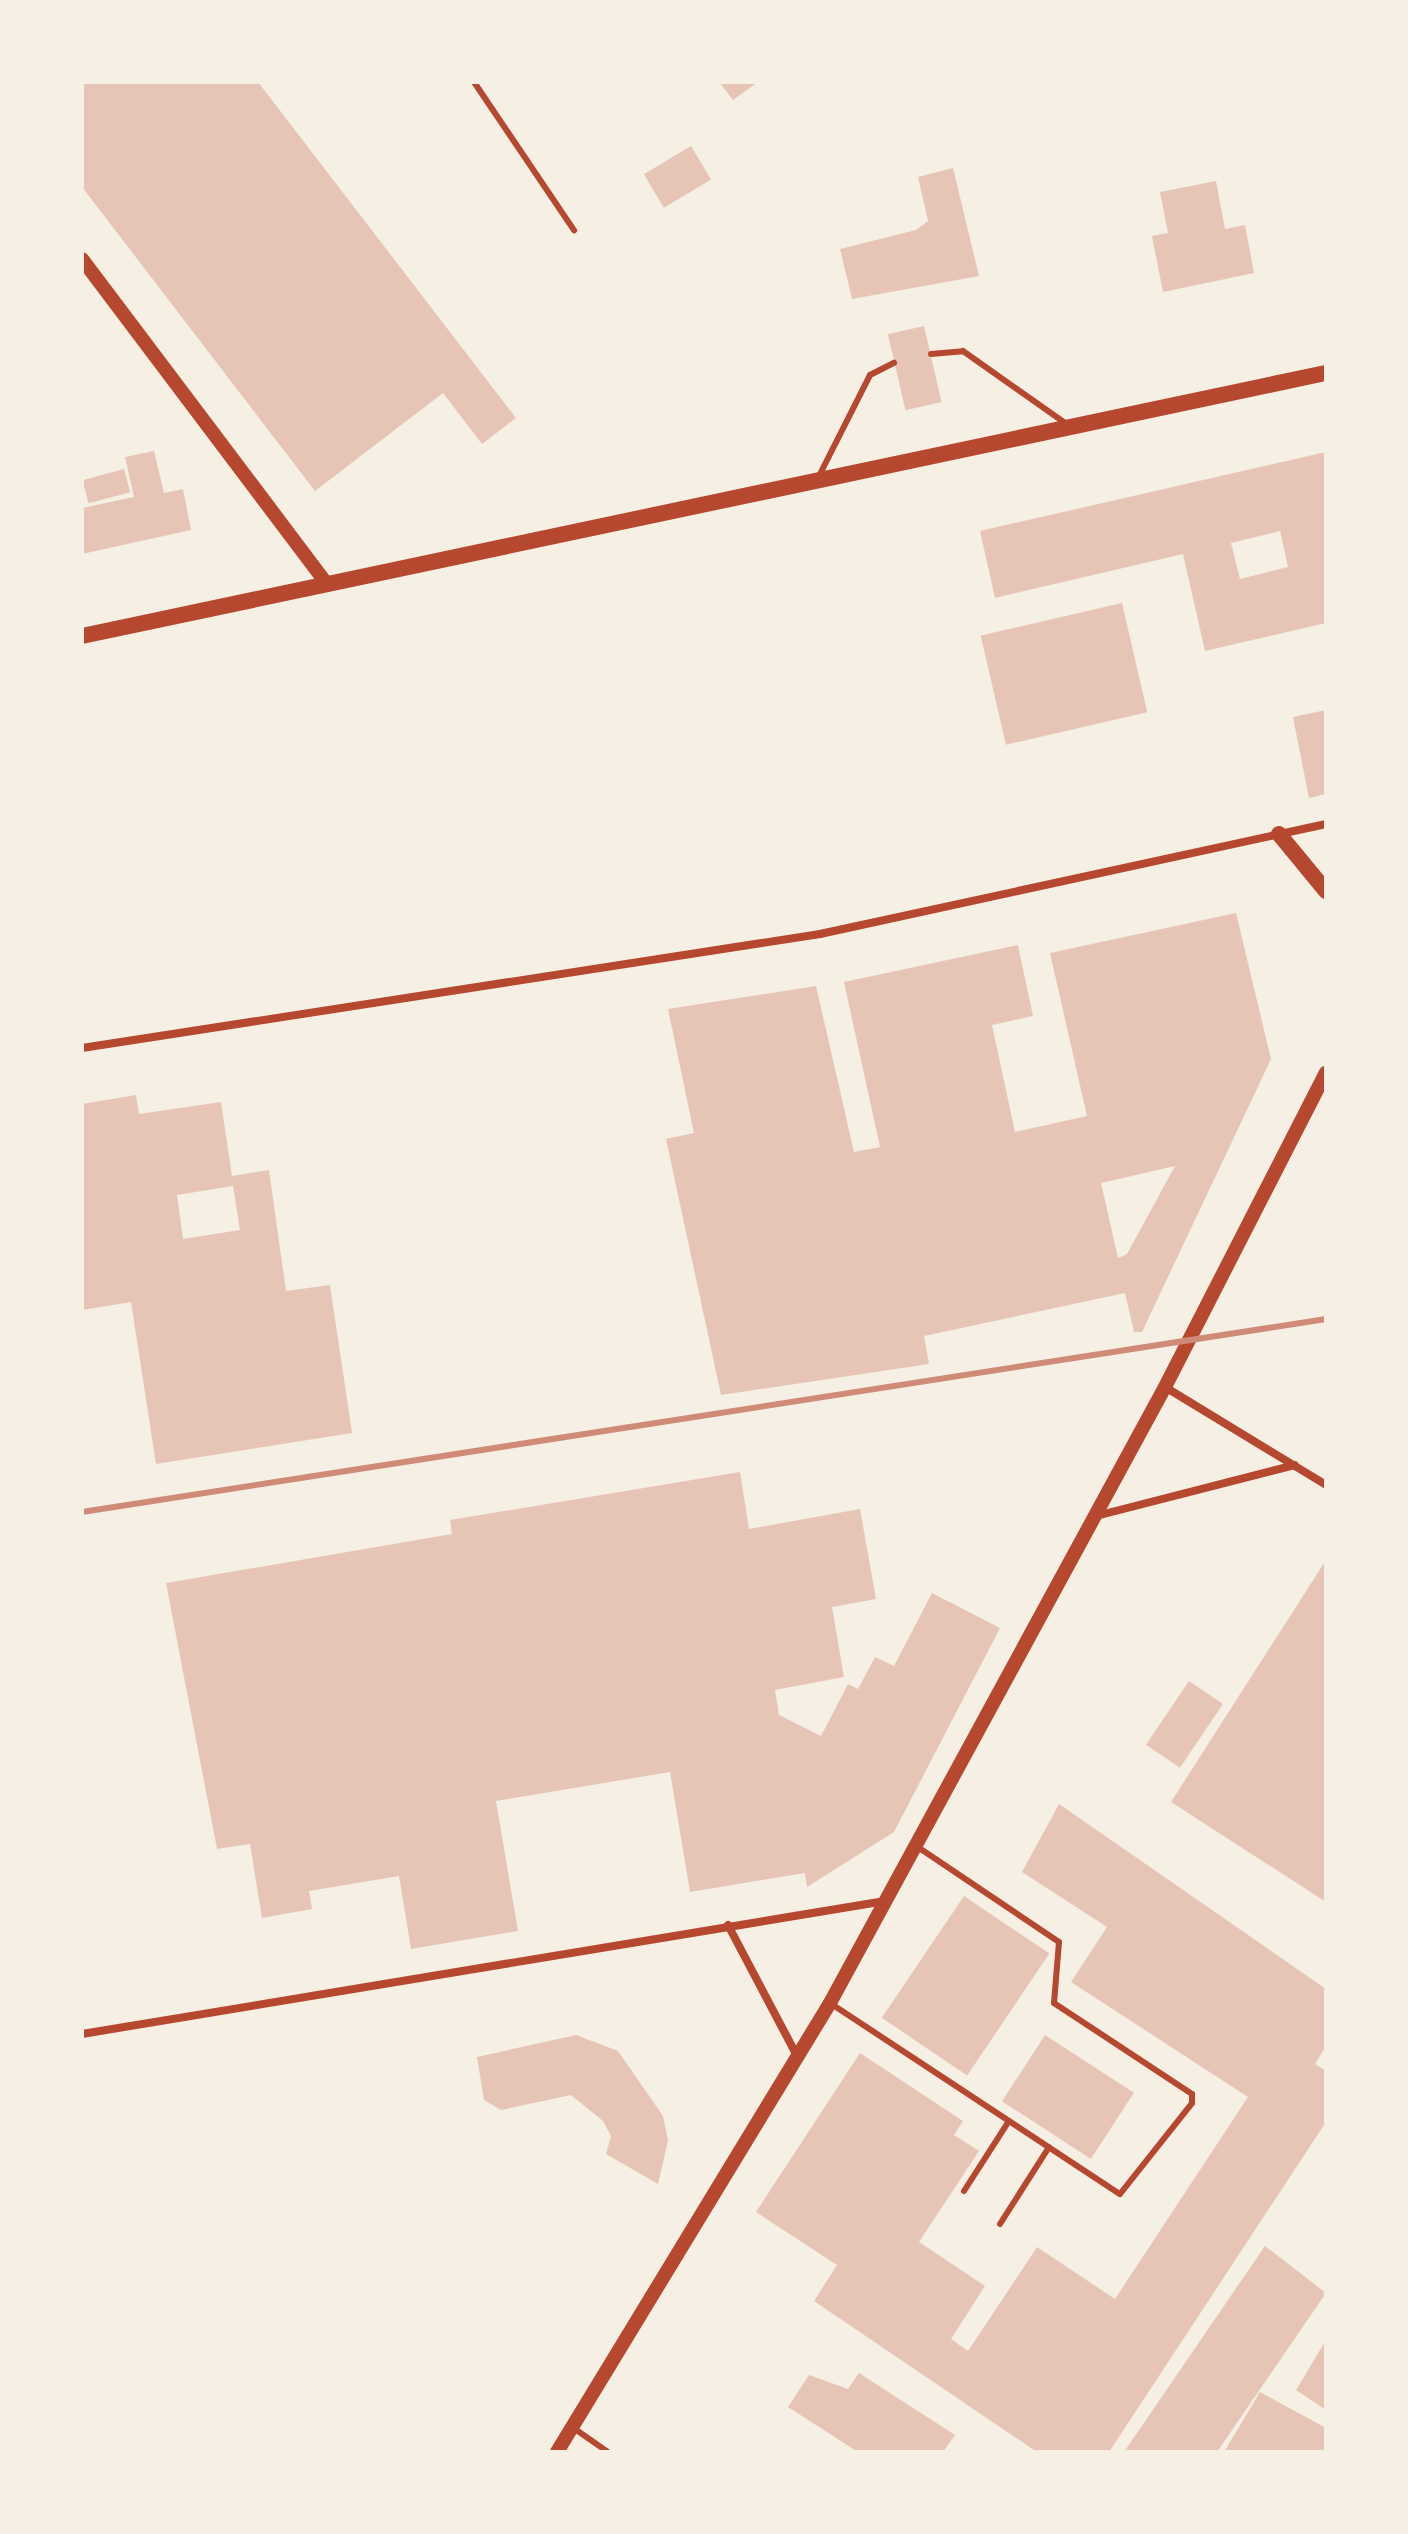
<!DOCTYPE html>
<style>
body{margin:0}
#map{position:relative;width:1408px;height:2534px;overflow:hidden;background:#f6efe4;font-family:"Open Sans",sans-serif}
div>[style]{position:absolute}
.building>*{inset:0;background:#e6c5b7;transform-origin:0 0}
.service>*{height:6px;margin:-3px;padding:0 3px;transform-origin:3px;border-radius:3px;background:#b5482f}
.minor>*{height:8px;margin:-4px;padding:0 4px;transform-origin:4px;border-radius:4px;background:#b5482f}
.tertiary>*{height:14px;margin:-7px;padding:0 7px;transform-origin:7px;border-radius:7px;background:#b5482f}
.secondary>*{height:16px;margin:-8px;padding:0 8px;transform-origin:8px;border-radius:8px;background:#b5482f}
.rail>*{height:6px;margin:-3px;padding:0 3px;transform-origin:3px;border-radius:3px;background:#cf8b77}
span{translate:-50% -50%;white-space:nowrap;text-align:center;line-height:1.15;-webkit-text-stroke:8px #f6efe4;paint-order:stroke}
.frame{position:absolute;inset:0;border:84px solid #f6efe4;pointer-events:none}
</style>
<div id="map">
<div class="building">
<div style="clip-path:polygon(82px 82px,258px 82px,516px 418px,482px 444px,443px 393px,315px 491px,82px 187px)"></div>
<div style="clip-path:polygon(719px 82px,758px 82px,733px 100px)"></div>
<div style="left:691px;top:146px;width:39px;height:55px;rotate:59deg"></div>
<div style="clip-path:polygon(953px 168px,979px 276px,852px 299px,840px 249px,916px 230px,928px 221px,918px 177px)"></div>
<div style="clip-path:polygon(1216px 181px,1225px 229px,1245px 225px,1254px 273px,1163px 292px,1152px 236px,1168px 233px,1160px 192px)"></div>
<div style="left:924px;top:326px;width:78px;height:37px;rotate:77deg"></div>
<div style="clip-path:polygon(154px 451px,164px 493px,183px 489px,191px 530px,82px 554px,82px 508px,134px 497px,125px 457px)"></div>
<div style="clip-path:polygon(evenodd,1326px 452px,1326px 623px,1205px 651px,1183px 554px,995px 598px,980px 531px,1326px 452px,1280px 531px,1288px 567px,1240px 579px,1231px 543px,1280px 531px)"></div>
<div style="left:124px;top:469px;width:24px;height:43px;rotate:75deg"></div>
<div style="left:1122px;top:603px;width:112px;height:145px;rotate:77deg"></div>
<div style="clip-path:polygon(1326px 710px,1326px 794px,1309px 798px,1293px 717px)"></div>
<div style="clip-path:polygon(evenodd,1236px 913px,1271px 1059px,1142px 1332px,1134px 1332px,1125px 1293px,924px 1336px,929px 1364px,721px 1395px,666px 1139px,694px 1133px,668px 1009px,816px 986px,854px 1152px,880px 1147px,844px 982px,1018px 945px,1033px 1016px,992px 1025px,1015px 1132px,1087px 1116px,1050px 953px,1236px 913px,1175px 1166px,1127px 1254px,1118px 1258px,1101px 1183px,1175px 1166px)"></div>
<div style="clip-path:polygon(evenodd,136px 1095px,139px 1114px,221px 1102px,232px 1176px,269px 1170px,286px 1291px,330px 1285px,352px 1433px,156px 1464px,131px 1302px,82px 1310px,82px 1104px,136px 1095px,233px 1186px,240px 1230px,183px 1239px,177px 1195px,233px 1186px)"></div>
<div style="clip-path:polygon(740px 1472px,749px 1529px,860px 1509px,876px 1599px,832px 1607px,844px 1677px,775px 1690px,779px 1715px,821px 1736px,848px 1684px,858px 1689px,875px 1657px,894px 1666px,932px 1593px,1000px 1628px,894px 1832px,807px 1887px,805px 1873px,690px 1892px,670px 1772px,496px 1801px,518px 1931px,411px 1949px,399px 1876px,309px 1891px,312px 1909px,262px 1918px,250px 1844px,217px 1849px,166px 1583px,452px 1534px,450px 1520px)"></div>
<div style="clip-path:polygon(1326px 1560px,1326px 1902px,1171px 1802px)"></div>
<div style="left:1189px;top:1681px;width:41px;height:77px;rotate:34deg"></div>
<div style="clip-path:polygon(1059px 1804px,1326px 1989px,1326px 2046px,1315px 2064px,1326px 2071px,1326px 2122px,1109px 2452px,1037px 2452px,814px 2301px,837px 2265px,756px 2212px,860px 2053px,963px 2121px,954px 2135px,979px 2151px,919px 2242px,985px 2286px,951px 2339px,968px 2351px,1037px 2247px,1115px 2299px,1248px 2097px,1071px 1982px,1107px 1927px,1022px 1872px)"></div>
<div style="left:964px;top:1896px;width:103px;height:147px;rotate:34deg"></div>
<div style="clip-path:polygon(576px 2035px,618px 2051px,663px 2116px,668px 2141px,658px 2184px,606px 2154px,611px 2136px,603px 2121px,571px 2095px,501px 2110px,484px 2100px,477px 2057px)"></div>
<div style="left:1045px;top:2035px;width:106px;height:79px;rotate:33deg"></div>
<div style="clip-path:polygon(1265px 2246px,1326px 2293px,1217px 2452px,1124px 2452px)"></div>
<div style="clip-path:polygon(1326px 2340px,1326px 2410px,1296px 2390px)"></div>
<div style="clip-path:polygon(859px 2373px,955px 2435px,943px 2452px,858px 2452px,788px 2407px,809px 2375px,848px 2389px)"></div>
<div style="clip-path:polygon(1260px 2392px,1326px 2428px,1326px 2452px,1224px 2452px)"></div>
</div>
<div class="service">
<div style="left:474px;top:82px;width:179px;rotate:56deg"></div>
<div style="left:931px;top:354px;width:32px;rotate:-5deg"></div>
<div style="left:963px;top:351px;width:128px;rotate:35.2deg"></div>
<div style="left:818px;top:478px;width:115px;rotate:-63.2deg"></div>
<div style="left:870px;top:375px;width:27px;rotate:-27deg"></div>
<div style="left:830px;top:2003px;width:347px;rotate:33.4deg"></div>
<div style="left:1120px;top:2194px;width:116px;rotate:-51.6deg"></div>
<div style="left:1192px;top:2103px;width:9px;rotate:-90deg"></div>
<div style="left:1192px;top:2094px;width:165px;rotate:-146.6deg"></div>
<div style="left:1054px;top:2003px;width:61px;rotate:-85.3deg"></div>
<div style="left:1059px;top:1942px;width:172px;rotate:-146.1deg"></div>
<div style="left:964px;top:2191px;width:83px;rotate:-57.3deg"></div>
<div style="left:1000px;top:2224px;width:91px;rotate:-57.5deg"></div>
<div style="left:572px;top:2427px;width:44px;rotate:34.8deg"></div>
</div>
<div class="minor">
<div style="left:82px;top:1048px;width:747px;rotate:-8.78deg"></div>
<div style="left:820px;top:934px;width:518px;rotate:-12.26deg"></div>
<div style="left:1165px;top:1387px;width:188px;rotate:31.3deg"></div>
<div style="left:1096px;top:1516px;width:205px;rotate:-14.4deg"></div>
<div style="left:728px;top:1925px;width:148px;rotate:62.2deg"></div>
<div style="left:82px;top:2034px;width:814px;rotate:-9.4deg"></div>
</div>
<div class="tertiary">
<div style="left:82px;top:259px;width:408px;rotate:53deg"></div>
<div style="left:557px;top:2452px;width:525px;rotate:-58.7deg"></div>
<div style="left:830px;top:2003px;width:701px;rotate:-61.46deg"></div>
<div style="left:1165px;top:1387px;width:353px;rotate:-62.9deg"></div>
</div>
<div class="secondary">
<div style="left:82px;top:636px;width:1271px;rotate:-11.94deg"></div>
<div style="left:1279px;top:834px;width:74px;rotate:50.5deg"></div>
</div>
<div class="rail">
<div style="left:82px;top:1512px;width:1259px;rotate:-8.82deg"></div>
</div>
<div class="frame"></div>
</div>
